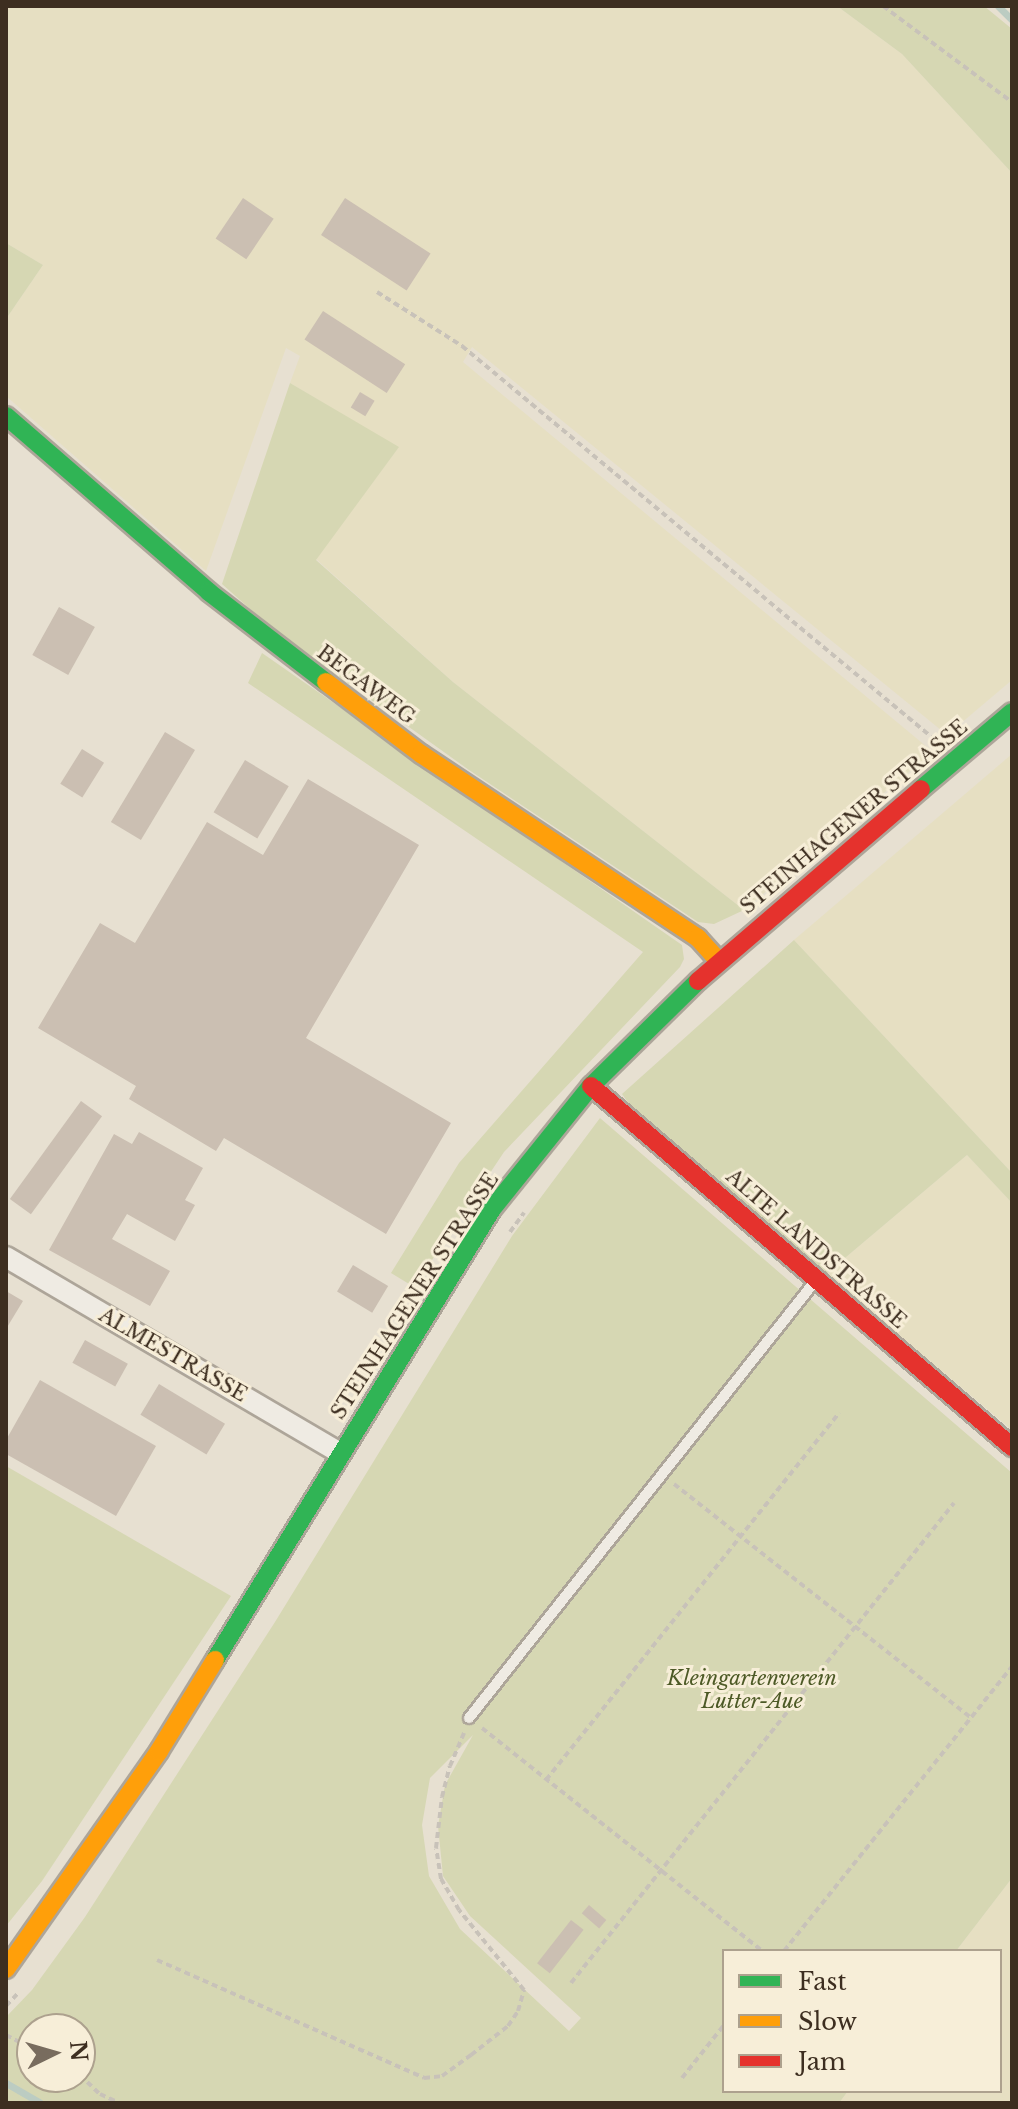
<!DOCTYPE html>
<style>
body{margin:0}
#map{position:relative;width:1018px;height:2109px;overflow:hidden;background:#e7e0d1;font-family:"Libre Baskerville",serif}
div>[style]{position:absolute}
.farmland>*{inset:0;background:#e6dfc2}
.green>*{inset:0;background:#d6d7b3}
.stream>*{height:7px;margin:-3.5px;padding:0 3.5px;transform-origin:3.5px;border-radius:3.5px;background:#bcccc2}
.building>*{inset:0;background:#cbbfb2;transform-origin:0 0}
.path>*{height:4px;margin-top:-2px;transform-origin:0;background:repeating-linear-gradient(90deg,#c8c2b9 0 6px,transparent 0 10px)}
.roads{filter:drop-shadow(2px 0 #ada599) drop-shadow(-2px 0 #ada599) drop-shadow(0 2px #ada599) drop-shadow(0 -2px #ada599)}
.lane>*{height:10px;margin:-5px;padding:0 5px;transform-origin:5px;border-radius:5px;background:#efebe3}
.street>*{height:20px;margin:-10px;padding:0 10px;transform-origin:10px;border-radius:10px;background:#efebe3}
.fast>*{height:18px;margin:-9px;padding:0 9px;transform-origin:9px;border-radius:9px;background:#30b455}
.slow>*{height:18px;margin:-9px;padding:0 9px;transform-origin:9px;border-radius:9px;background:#ff9f0a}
.jam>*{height:18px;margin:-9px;padding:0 9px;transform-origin:9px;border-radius:9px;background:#e5322d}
span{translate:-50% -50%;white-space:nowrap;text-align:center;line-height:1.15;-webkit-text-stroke:6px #f7eed8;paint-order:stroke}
.street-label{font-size:20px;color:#3d2e20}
.park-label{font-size:20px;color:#4d5a26;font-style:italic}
.frame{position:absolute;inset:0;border:8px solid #3d2e20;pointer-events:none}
.legend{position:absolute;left:722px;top:1949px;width:280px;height:144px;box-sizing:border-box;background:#f7eed8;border:2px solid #ada18e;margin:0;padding:10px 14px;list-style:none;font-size:24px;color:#3d2e20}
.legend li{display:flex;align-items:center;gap:16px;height:40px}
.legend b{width:40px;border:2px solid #ada18e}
.north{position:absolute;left:16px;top:2013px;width:80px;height:80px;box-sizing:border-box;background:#f7eed8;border:2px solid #ada18e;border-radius:50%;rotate:85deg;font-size:22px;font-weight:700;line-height:32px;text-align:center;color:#3d2e20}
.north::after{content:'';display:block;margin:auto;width:28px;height:36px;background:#786c5e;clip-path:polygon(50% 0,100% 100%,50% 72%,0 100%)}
</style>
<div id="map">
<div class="farmland">
<div style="clip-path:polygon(6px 6px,837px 6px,902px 54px,1012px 173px,1012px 680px,947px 735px,472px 347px,463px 362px,933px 752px,744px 910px,453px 682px,316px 559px,398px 448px,290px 383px,300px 356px,286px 348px,206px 571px,6px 396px,6px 319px,43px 265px,6px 243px)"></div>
<div style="clip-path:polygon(1012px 754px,1012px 1173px,794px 940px)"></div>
<div style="clip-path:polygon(967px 1155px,1012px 1203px,1012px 1430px,826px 1274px)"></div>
<div style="clip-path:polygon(1012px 1878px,1012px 2103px,839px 2103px,848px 2091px,1000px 2091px,1000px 1951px,956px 1951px)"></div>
</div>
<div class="green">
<div style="clip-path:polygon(837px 6px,984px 6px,1012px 29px,1012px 173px,902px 54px)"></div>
<div style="clip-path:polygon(6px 243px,43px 265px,6px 319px)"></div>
<div style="clip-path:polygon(290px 383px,399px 447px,316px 560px,453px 682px,744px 910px,714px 924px,698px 922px,469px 770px,275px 631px,222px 584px)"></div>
<div style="clip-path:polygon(262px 653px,682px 945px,684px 959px,680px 967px,504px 1152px,414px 1287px,391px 1273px,459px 1163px,643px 952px,248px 683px)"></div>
<div style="clip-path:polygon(794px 940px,1012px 1173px,1012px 1203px,967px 1155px,826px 1274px,638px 1117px,622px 1094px)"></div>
<div style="clip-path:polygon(evenodd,600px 1118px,1012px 1473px,1012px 1878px,956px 1951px,724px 1951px,724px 2091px,848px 2091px,839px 2103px,11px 2103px,6px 2100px,6px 2017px,32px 1990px,85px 1917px,275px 1622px,512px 1236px,600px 1118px,473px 1735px,445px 1785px,438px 1826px,443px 1876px,470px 1916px,581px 2018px,569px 2031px,460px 1929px,429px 1876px,422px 1825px,430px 1778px,473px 1735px,600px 1118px,32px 2029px,80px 2029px,80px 2077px,32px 2077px,32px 2029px)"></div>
<div style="clip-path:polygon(6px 1466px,231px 1596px,42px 1881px,6px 1926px)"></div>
</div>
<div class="stream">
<div style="left:998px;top:6px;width:20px;rotate:45deg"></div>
<div style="left:6px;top:2083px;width:39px;rotate:30deg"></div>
</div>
<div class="building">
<div style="left:243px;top:198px;width:37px;height:49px;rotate:34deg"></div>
<div style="left:345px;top:198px;width:102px;height:44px;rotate:33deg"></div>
<div style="left:323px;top:311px;width:98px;height:34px;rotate:33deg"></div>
<div style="left:360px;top:392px;width:17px;height:18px;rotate:31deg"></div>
<div style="left:59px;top:607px;width:41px;height:55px;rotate:29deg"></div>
<div style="left:165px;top:732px;width:35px;height:105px;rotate:31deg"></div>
<div style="left:82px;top:749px;width:26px;height:41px;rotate:32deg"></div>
<div style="left:245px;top:760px;width:51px;height:61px;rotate:31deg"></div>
<div style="clip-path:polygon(308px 779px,419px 845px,306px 1038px,451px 1123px,386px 1234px,224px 1138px,216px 1151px,129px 1099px,136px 1086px,38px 1028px,100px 923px,135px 943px,207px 822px,263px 855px)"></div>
<div style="left:81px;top:1101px;width:26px;height:121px;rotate:36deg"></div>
<div style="clip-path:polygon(139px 1132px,203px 1168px,185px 1200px,195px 1205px,175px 1241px,127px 1214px,112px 1239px,170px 1271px,150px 1306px,49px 1250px,114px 1134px,132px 1144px)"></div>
<div style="left:353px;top:1265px;width:41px;height:31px;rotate:31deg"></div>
<div style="clip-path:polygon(6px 1291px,23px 1301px,6px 1329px)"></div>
<div style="left:85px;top:1340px;width:49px;height:26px;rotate:29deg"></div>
<div style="clip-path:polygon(40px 1380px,156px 1446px,116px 1516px,6px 1454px,6px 1440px)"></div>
<div style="left:159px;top:1384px;width:77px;height:36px;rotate:31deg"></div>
<div style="left:589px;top:1905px;width:23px;height:11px;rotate:41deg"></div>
<div style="left:571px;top:1920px;width:16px;height:55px;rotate:38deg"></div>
</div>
<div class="path">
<div style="left:883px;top:6px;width:161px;rotate:36.7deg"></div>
<div style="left:377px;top:292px;width:101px;rotate:32.4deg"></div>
<div style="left:462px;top:346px;width:622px;rotate:39.78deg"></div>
<div style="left:510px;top:1232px;width:24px;rotate:-54deg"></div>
<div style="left:674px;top:1484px;width:378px;rotate:38.2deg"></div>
<div style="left:482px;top:1728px;width:358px;rotate:38.5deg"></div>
<div style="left:546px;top:1780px;width:470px;rotate:-51.4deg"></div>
<div style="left:784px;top:1951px;width:365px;rotate:-51.3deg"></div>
<div style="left:157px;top:1960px;width:292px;rotate:23.8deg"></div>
<div style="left:424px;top:2078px;width:18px;rotate:-6deg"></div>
<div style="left:442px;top:2076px;width:36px;rotate:-36deg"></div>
<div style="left:471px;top:2055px;width:47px;rotate:-38.1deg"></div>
<div style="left:508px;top:2026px;width:18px;rotate:-56deg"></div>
<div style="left:518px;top:2011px;width:22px;rotate:-74deg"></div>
<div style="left:524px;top:1990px;width:103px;rotate:-129.1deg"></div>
<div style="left:459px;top:1910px;width:36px;rotate:-120deg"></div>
<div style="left:441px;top:1879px;width:31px;rotate:-99deg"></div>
<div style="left:436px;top:1848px;width:51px;rotate:-83.3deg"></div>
<div style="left:442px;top:1797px;width:32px;rotate:-76deg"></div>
<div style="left:450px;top:1766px;width:36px;rotate:-67deg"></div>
<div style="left:571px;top:1983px;width:614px;rotate:-51.41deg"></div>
<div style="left:6px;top:2006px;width:19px;rotate:-47deg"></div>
<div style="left:6px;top:2035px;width:30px;rotate:28deg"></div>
<div style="left:80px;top:2075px;width:28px;rotate:44deg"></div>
<div style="left:100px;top:2094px;width:21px;rotate:25deg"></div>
<div style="left:682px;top:2078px;width:68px;rotate:-51.6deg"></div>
</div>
<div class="roads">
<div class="lane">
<div style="left:469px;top:1718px;width:559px;rotate:-51.61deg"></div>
</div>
<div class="street">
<div style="left:6px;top:1257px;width:387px;rotate:30.4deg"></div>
</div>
<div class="fast">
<div style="left:6px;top:416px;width:269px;rotate:40.9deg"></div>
<div style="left:209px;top:592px;width:148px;rotate:37.6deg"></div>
<div style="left:921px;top:789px;width:119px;rotate:-40.2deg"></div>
<div style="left:215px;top:1660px;width:529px;rotate:-58.44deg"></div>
<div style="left:492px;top:1209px;width:158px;rotate:-51.2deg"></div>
<div style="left:591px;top:1086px;width:150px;rotate:-44.5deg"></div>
</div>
<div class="slow">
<div style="left:326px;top:682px;width:119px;rotate:37.2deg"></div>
<div style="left:421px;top:754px;width:333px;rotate:33.6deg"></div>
<div style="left:698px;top:938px;width:31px;rotate:48deg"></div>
<div style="left:6px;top:1969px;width:266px;rotate:-54.9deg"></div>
<div style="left:159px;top:1751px;width:107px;rotate:-58.4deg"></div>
</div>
<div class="jam">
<div style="left:698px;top:981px;width:294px;rotate:-40.7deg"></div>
<div style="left:591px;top:1086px;width:555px;rotate:40.61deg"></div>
</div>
</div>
<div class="street-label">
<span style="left:366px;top:685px;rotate:37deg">BEGAWEG</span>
<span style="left:854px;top:817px;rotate:-40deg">STEINHAGENER STRASSE</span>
<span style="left:816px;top:1249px;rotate:41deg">ALTE LANDSTRASSE</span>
<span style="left:415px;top:1296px;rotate:-57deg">STEINHAGENER STRASSE</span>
<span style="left:173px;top:1355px;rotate:30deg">ALMESTRASSE</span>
</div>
<div class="park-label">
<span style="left:752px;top:1690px">Kleingartenverein<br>Lutter-Aue</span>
</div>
<div class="frame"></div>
<ul class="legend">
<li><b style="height:10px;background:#30b455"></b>Fast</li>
<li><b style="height:10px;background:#ff9f0a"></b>Slow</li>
<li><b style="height:10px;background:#e5322d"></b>Jam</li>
</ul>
<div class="north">N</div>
</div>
